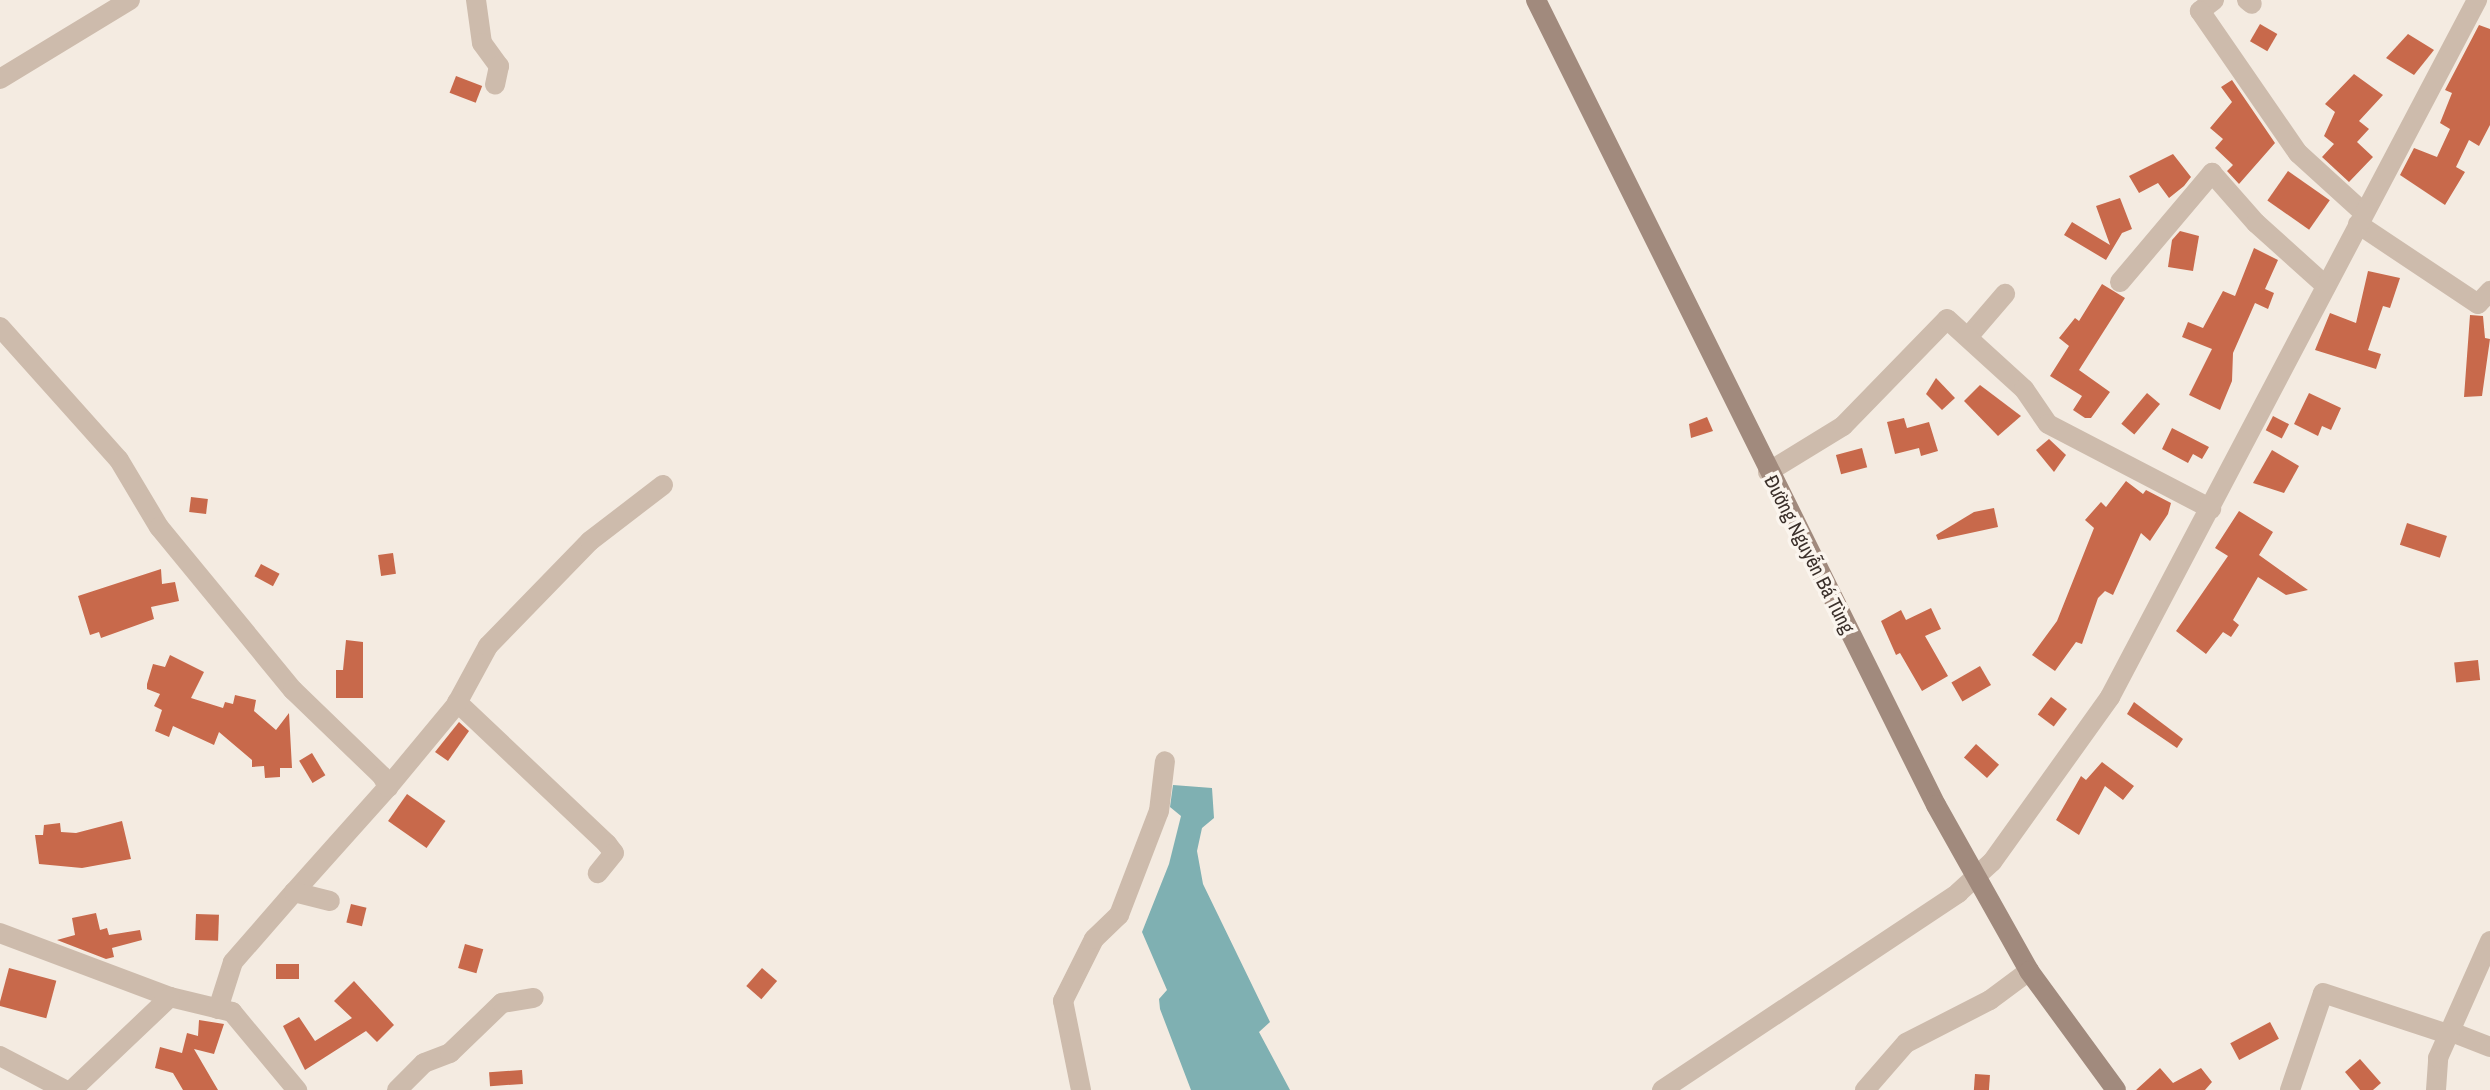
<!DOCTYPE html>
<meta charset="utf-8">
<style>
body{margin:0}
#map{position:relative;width:2490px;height:1090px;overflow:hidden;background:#f4ebe1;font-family:"Archivo Narrow",sans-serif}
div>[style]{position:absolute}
.water>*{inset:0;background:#7fb0b2}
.building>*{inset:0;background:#c8694b;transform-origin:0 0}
.minor>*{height:20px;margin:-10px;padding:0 10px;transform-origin:10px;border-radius:10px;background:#cdbbac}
.secondary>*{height:20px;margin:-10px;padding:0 10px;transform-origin:10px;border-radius:10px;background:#a18a7d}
span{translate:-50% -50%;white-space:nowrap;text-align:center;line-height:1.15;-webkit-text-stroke:7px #fbf5ee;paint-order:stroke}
.street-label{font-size:20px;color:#3b302b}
</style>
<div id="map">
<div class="water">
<div style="clip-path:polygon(1173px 785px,1212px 788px,1214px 818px,1202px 828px,1197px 851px,1203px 884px,1270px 1022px,1259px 1032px,1290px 1090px,1191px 1090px,1160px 1009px,1159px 999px,1167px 990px,1142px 932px,1169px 864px,1181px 816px,1170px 807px)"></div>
</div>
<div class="building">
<div style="left:2260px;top:24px;width:20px;height:20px;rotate:30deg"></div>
<div style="clip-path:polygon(2479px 25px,2490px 29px,2490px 125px,2479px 146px,2469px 140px,2456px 167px,2465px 172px,2445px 205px,2400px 175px,2414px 148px,2437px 157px,2450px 129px,2440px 123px,2452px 93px,2445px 90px)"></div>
<div style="clip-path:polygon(2408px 34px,2434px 50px,2414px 75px,2386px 58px)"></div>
<div style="clip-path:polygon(2354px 74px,2383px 95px,2359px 121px,2369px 129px,2357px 142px,2373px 157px,2349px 182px,2322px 157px,2334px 144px,2324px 136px,2335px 112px,2325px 104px)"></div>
<div style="left:456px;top:76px;width:28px;height:18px;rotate:21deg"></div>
<div style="clip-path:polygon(2232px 80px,2275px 143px,2239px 184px,2227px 171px,2233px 165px,2215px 148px,2223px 139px,2210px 128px,2232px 102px,2221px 87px)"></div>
<div style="clip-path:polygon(2173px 154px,2191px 177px,2184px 186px,2169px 198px,2158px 183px,2139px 193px,2129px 176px)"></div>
<div style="left:2288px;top:171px;width:51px;height:36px;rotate:35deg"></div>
<div style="clip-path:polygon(2120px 198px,2132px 229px,2122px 233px,2106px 260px,2064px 235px,2072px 222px,2110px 245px,2096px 206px)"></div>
<div style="clip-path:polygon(2180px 231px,2199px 236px,2193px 271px,2168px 267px,2172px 240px)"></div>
<div style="clip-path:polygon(2254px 248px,2278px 260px,2265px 289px,2274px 293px,2268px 309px,2255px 303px,2233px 353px,2232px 381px,2220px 410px,2189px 395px,2212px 349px,2182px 337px,2188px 322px,2203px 328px,2223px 291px,2235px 296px)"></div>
<div style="clip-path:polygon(2368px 271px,2400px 278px,2390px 308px,2383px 306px,2368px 350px,2381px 354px,2376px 369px,2315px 350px,2330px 313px,2356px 323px)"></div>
<div style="clip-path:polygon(2102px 284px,2125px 298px,2079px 370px,2110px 392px,2091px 418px,2085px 418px,2073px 410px,2082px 396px,2050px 376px,2069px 346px,2059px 338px,2075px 318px,2079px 321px)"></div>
<div style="clip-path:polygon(2470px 315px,2483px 316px,2485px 338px,2490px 339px,2482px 396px,2464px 397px)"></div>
<div style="clip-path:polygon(1936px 378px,1955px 398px,1942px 410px,1926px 394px)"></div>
<div style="clip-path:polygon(1980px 385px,2021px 416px,1998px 436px,1964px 401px)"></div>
<div style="left:2147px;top:393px;width:17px;height:40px;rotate:40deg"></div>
<div style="clip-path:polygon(2309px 393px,2341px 408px,2331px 430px,2322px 426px,2318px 436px,2294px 424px)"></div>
<div style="left:2273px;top:416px;width:18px;height:16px;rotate:27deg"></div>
<div style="clip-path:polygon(1707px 417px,1713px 431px,1691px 438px,1689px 424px)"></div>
<div style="clip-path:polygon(1904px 418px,1907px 428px,1929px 422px,1938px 451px,1921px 456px,1919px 448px,1895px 454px,1887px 422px)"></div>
<div style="clip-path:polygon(2172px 428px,2209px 447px,2202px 459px,2193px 454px,2188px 463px,2162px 449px)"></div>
<div style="clip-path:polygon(2049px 439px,2066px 455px,2054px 472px,2036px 450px)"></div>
<div style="left:1862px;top:448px;width:20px;height:27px;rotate:75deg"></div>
<div style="clip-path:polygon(2272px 450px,2299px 466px,2284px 493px,2253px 483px)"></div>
<div style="clip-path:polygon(2126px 481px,2143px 494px,2146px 490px,2171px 503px,2168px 514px,2150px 541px,2141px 533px,2113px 595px,2105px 591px,2098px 598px,2082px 644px,2076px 642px,2055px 671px,2032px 655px,2057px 621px,2094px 528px,2085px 520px,2101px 502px,2106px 507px)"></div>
<div style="left:191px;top:497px;width:17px;height:15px;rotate:7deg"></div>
<div style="clip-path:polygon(1994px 508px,1998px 527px,1938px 540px,1936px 535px,1974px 512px)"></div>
<div style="clip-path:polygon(2239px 511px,2273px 532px,2259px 555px,2308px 590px,2286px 595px,2258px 577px,2233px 620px,2239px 625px,2231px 637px,2223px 632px,2206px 654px,2176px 631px,2228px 556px,2215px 548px)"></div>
<div style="left:2407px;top:523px;width:42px;height:23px;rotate:18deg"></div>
<div style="left:393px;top:553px;width:21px;height:15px;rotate:82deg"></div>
<div style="left:261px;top:564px;width:21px;height:14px;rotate:28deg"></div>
<div style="clip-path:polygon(161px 569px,162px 584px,175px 582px,179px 601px,151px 607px,154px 619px,101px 638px,99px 632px,90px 635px,78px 596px)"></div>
<div style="clip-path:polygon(1931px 608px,1941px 629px,1925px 636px,1948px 676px,1922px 691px,1900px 653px,1896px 655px,1881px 621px,1901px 610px,1906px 620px)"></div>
<div style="clip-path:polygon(346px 640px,363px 642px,363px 698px,336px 698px,336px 670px,343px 670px)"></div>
<div style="clip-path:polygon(170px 655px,204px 672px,191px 698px,223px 708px,225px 702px,233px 704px,235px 695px,256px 700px,254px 711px,276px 730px,289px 713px,292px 768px,280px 768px,280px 777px,265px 778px,264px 766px,252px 767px,252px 760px,219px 732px,214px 745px,173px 726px,169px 737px,155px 731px,162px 710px,154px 706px,160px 694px,147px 689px,147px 684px,153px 664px,165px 667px)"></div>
<div style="left:2478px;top:660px;width:20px;height:24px;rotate:84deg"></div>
<div style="left:1980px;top:666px;width:22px;height:33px;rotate:60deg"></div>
<div style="left:2051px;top:697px;width:20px;height:22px;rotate:37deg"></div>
<div style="clip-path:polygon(2134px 702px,2183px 739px,2177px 748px,2127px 714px)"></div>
<div style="clip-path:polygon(459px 722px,469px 731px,448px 761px,435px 752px)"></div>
<div style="left:1976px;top:744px;width:31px;height:18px;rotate:42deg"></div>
<div style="left:312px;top:753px;width:26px;height:15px;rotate:59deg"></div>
<div style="clip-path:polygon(2102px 762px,2134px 786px,2123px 800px,2105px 786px,2079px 835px,2056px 820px,2081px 776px,2086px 780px)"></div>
<div style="left:407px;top:794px;width:47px;height:33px;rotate:35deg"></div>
<div style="clip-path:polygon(122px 821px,131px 859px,82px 868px,39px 864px,35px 835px,43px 835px,44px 825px,60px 823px,61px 832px,76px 833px)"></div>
<div style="left:351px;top:904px;width:16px;height:19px;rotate:14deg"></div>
<div style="clip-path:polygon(96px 913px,100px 930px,107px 928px,109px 935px,140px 930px,142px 940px,112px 948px,114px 957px,106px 959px,57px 940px,75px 935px,72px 918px)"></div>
<div style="left:196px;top:914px;width:23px;height:26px;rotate:2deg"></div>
<div style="left:465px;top:944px;width:19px;height:25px;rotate:16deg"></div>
<div style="left:299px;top:964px;width:15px;height:23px;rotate:90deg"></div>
<div style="left:9px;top:968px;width:49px;height:39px;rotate:15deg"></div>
<div style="left:762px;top:968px;width:20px;height:24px;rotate:41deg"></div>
<div style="clip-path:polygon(354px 981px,394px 1025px,377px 1042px,366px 1031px,305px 1070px,283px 1026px,299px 1017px,315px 1041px,352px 1018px,334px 1001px)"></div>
<div style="clip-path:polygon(199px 1020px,224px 1024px,214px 1054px,194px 1049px,218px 1090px,183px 1090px,173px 1073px,155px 1068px,160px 1047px,182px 1053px,187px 1033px,198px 1036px)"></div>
<div style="left:2270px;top:1022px;width:19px;height:45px;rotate:62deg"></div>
<div style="clip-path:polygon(2360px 1059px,2381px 1083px,2373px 1090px,2360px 1090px,2345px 1072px)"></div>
<div style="clip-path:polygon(2160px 1068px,2173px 1083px,2201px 1068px,2212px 1082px,2205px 1090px,2136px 1090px)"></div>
<div style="left:522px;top:1070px;width:14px;height:33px;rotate:86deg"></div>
<div style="left:1975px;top:1074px;width:15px;height:16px;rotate:4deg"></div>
</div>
<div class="minor">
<div style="left:476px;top:0;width:43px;rotate:82.1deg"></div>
<div style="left:482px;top:43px;width:29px;rotate:54deg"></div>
<div style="left:499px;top:66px;width:19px;rotate:102deg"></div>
<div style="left:2214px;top:0;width:18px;rotate:142deg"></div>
<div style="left:2200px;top:11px;width:173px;rotate:55.4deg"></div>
<div style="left:2298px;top:153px;width:89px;rotate:42.3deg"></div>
<div style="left:2247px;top:0;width:6px;rotate:39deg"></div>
<div style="left:0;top:79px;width:152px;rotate:-31.3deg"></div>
<div style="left:2358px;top:224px;width:144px;rotate:33.7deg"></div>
<div style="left:2478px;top:304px;width:18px;rotate:-47deg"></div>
<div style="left:2120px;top:282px;width:143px;rotate:-49.8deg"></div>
<div style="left:2212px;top:173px;width:67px;rotate:48.7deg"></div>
<div style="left:2256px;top:223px;width:94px;rotate:42deg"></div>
<div style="left:0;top:327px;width:178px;rotate:48.2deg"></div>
<div style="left:119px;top:460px;width:78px;rotate:59.2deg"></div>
<div style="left:159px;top:527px;width:211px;rotate:50.6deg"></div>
<div style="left:293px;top:690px;width:124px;rotate:44deg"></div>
<div style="left:382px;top:776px;width:13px;rotate:61deg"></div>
<div style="left:388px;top:787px;width:141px;rotate:131.8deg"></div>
<div style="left:1968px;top:337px;width:57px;rotate:-49.3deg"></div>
<div style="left:1768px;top:472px;width:88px;rotate:-31.5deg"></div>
<div style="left:1843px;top:426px;width:149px;rotate:-45.8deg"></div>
<div style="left:1947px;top:319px;width:104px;rotate:42.3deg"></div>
<div style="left:2024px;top:389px;width:42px;rotate:55.6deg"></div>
<div style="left:2048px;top:424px;width:184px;rotate:27.5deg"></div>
<div style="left:457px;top:702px;width:207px;rotate:43.4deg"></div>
<div style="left:607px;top:844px;width:11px;rotate:52deg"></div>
<div style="left:614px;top:853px;width:26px;rotate:129deg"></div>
<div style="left:388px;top:787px;width:107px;rotate:-50.3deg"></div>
<div style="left:456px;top:705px;width:67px;rotate:-61.5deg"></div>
<div style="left:488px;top:646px;width:146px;rotate:-45.8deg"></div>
<div style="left:590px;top:541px;width:92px;rotate:-37.5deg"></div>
<div style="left:0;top:933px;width:182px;rotate:20.6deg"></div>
<div style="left:170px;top:997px;width:64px;rotate:13.6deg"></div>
<div style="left:232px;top:1012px;width:102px;rotate:50.2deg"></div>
<div style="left:218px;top:1009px;width:49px;rotate:-72.3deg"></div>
<div style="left:233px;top:962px;width:93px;rotate:-48.9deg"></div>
<div style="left:294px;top:892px;width:37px;rotate:14deg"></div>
<div style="left:2449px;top:1031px;width:44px;rotate:21.3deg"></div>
<div style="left:0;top:1056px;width:73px;rotate:27.6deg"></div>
<div style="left:72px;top:1090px;width:135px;rotate:-43.5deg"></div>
<div style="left:397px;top:1090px;width:38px;rotate:-45deg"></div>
<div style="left:424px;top:1063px;width:28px;rotate:-21deg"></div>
<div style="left:450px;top:1053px;width:72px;rotate:-43.9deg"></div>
<div style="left:502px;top:1003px;width:32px;rotate:-9deg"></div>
<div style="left:1081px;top:1090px;width:91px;rotate:-101.4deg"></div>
<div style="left:1063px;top:1001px;width:69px;rotate:-63.4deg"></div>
<div style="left:1094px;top:939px;width:35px;rotate:-44deg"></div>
<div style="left:1119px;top:915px;width:111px;rotate:-69deg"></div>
<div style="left:1159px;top:811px;width:50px;rotate:-83.2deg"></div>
<div style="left:1662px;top:1090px;width:356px;rotate:-33.6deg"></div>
<div style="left:1958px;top:893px;width:46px;rotate:-42.4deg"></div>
<div style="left:1992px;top:862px;width:203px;rotate:-54.4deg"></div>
<div style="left:2110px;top:697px;width:788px;rotate:-62.23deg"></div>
<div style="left:1865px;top:1090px;width:62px;rotate:-48.9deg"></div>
<div style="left:1906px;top:1043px;width:94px;rotate:-27.1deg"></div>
<div style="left:1990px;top:1000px;width:49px;rotate:-36.6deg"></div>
<div style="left:2290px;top:1090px;width:102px;rotate:-71.2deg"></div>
<div style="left:2323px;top:993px;width:132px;rotate:18.2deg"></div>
<div style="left:2436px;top:1090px;width:32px;rotate:-86deg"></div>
<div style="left:2438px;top:1058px;width:128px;rotate:-66deg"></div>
</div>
<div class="secondary">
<div style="left:1536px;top:0;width:899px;rotate:63.58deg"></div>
<div style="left:1936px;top:805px;width:190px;rotate:60.7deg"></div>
<div style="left:2029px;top:971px;width:147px;rotate:53.8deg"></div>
</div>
<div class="street-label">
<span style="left:1810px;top:554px;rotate:63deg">Đường Nguyễn Bá Tùng</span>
</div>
</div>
